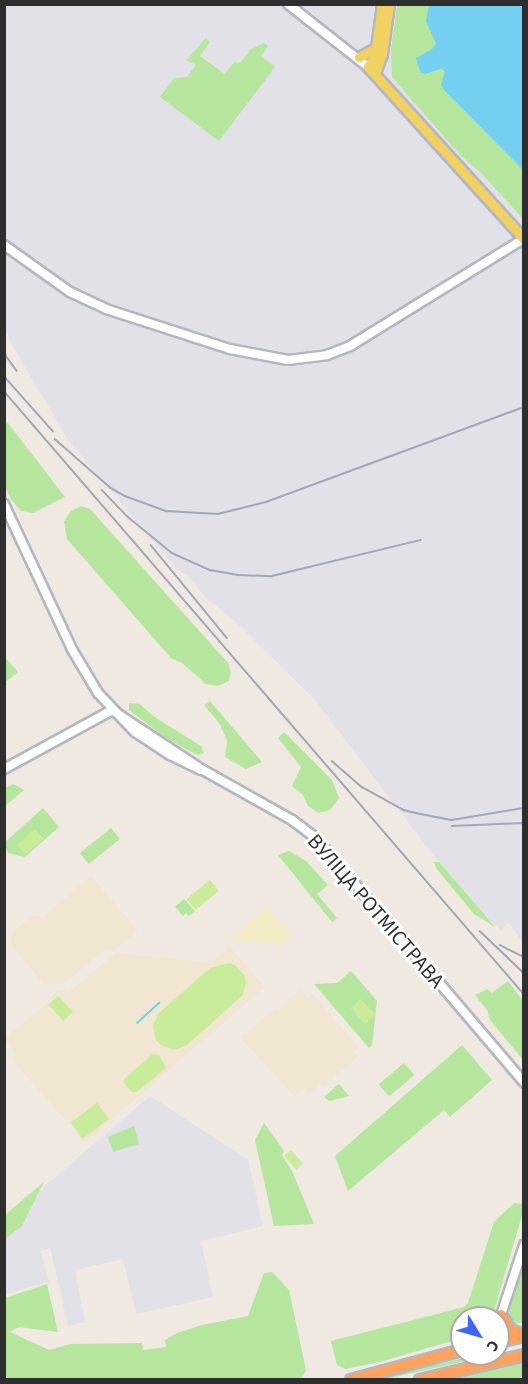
<!DOCTYPE html>
<meta charset="utf-8">
<style>
body{margin:0}
#map{position:relative;width:528px;height:1384px;overflow:hidden;background:#efe9e1;font-family:"Source Sans 3",sans-serif}
div>[style]{position:absolute}
.industrial>*{inset:0;background:#e3e1e8}
.education>*{inset:0;background:#f0e6d1}
.green>*{inset:0;background:#b6e59e;transform-origin:0 0}
.sand>*{inset:0;background:#f3ecc5}
.pitch>*{inset:0;background:#c9ec9a;transform-origin:0 0}
.water>*{inset:0;background:#75cff0}
.stream>*{height:1.5px;margin:-0.75px;padding:0 0.75px;transform-origin:0.75px;border-radius:0.75px;background:#75cff0}
.roads{filter:drop-shadow(2px 0 #b4b7c1) drop-shadow(-2px 0 #b4b7c1) drop-shadow(0 2px #b4b7c1) drop-shadow(0 -2px #b4b7c1)}
.minor>*{height:8px;margin:-4px;padding:0 4px;transform-origin:4px;border-radius:4px;background:#fff}
.major>*{height:9px;margin:-4.5px;padding:0 4.5px;transform-origin:4.5px;border-radius:4.5px;background:#f2d163}
.highway>*{height:10px;margin:-5px;padding:0 5px;transform-origin:5px;border-radius:5px;background:#ffa35c}
.rail>*{height:1.5px;margin:-0.75px;padding:0 0.75px;transform-origin:0.75px;border-radius:0.75px;background:#a3a6b8}
span{translate:-50% -50%;white-space:nowrap;text-align:center;line-height:1.15;-webkit-text-stroke:6px #fff;paint-order:stroke}
.street-label{font-size:21px;color:#2e2e2e}
.frame{position:absolute;inset:0;border:6px solid #2e2e2e;pointer-events:none}
.north{position:absolute;left:450px;top:1306px;width:60px;height:60px;box-sizing:border-box;background:#fff;border:2px solid #ababab;border-radius:50%;rotate:127deg;font-size:16px;font-weight:700;line-height:24px;text-align:center;color:#2e2e2e}
.north::after{content:'';display:block;margin:auto;width:21px;height:27px;background:#4264fb;clip-path:polygon(50% 0,100% 100%,50% 72%,0 100%)}
</style>
<div id="map">
<div class="industrial">
<div style="clip-path:polygon(4px 5px,523px 5px,523px 943px,509px 923px,501px 930px,485px 917px,426px 846px,316px 701px,236px 622px,206px 598px,188px 576px,177px 570px,69px 441px,13px 347px,4px 327px)"></div>
<div style="clip-path:polygon(150px 1096px,248px 1160px,263px 1226px,201px 1241px,213px 1297px,136px 1314px,123px 1259px,75px 1270px,85px 1322px,68px 1326px,50px 1248px,41px 1251px,49px 1282px,5px 1294px,5px 1228px,46px 1185px)"></div>
</div>
<div class="education">
<div style="clip-path:polygon(91px 876px,138px 931px,114px 951px,105px 949px,64px 984px,44px 984px,12px 946px,13px 932px,32px 916px,43px 917px)"></div>
<div style="clip-path:polygon(230px 947px,265px 987px,85px 1142px,11px 1059px,16px 1054px,4px 1039px,44px 1006px,56px 991px,69px 992px,116px 953px,211px 963px)"></div>
<div style="clip-path:polygon(301px 990px,308px 998px,313px 994px,359px 1048px,354px 1052px,358px 1057px,323px 1087px,320px 1084px,309px 1093px,305px 1088px,295px 1097px,240px 1037px,277px 1008px,280px 1011px,285px 1002px)"></div>
</div>
<div class="green">
<div style="clip-path:polygon(397px 5px,523px 5px,523px 219px,480px 172px,460px 155px,392px 77px,391px 50px)"></div>
<div style="clip-path:polygon(206px 38px,210px 42px,200px 56px,225px 74px,234px 62px,240px 63px,250px 50px,264px 43px,268px 46px,261px 56px,275px 67px,219px 141px,160px 97px,174px 78px,187px 77px,196px 65px,186px 60px)"></div>
<div style="clip-path:polygon(4px 420px,8px 423px,65px 497px,33px 513px,21px 511px,10px 498px,5px 486px)"></div>
<div style="clip-path:polygon(81px 506px,90px 509px,228px 663px,231px 672px,229px 681px,218px 686px,206px 684px,182px 663px,171px 658px,67px 539px,64px 522px,71px 511px)"></div>
<div style="clip-path:polygon(4px 656px,18px 672px,5px 682px,4px 682px)"></div>
<div style="clip-path:polygon(210px 701px,262px 762px,246px 769px,225px 757px,227px 741px,220px 724px,204px 705px)"></div>
<div style="clip-path:polygon(129px 703px,140px 704px,153px 716px,201px 746px,204px 753px,199px 755px,189px 751px,162px 735px,129px 710px)"></div>
<div style="clip-path:polygon(284px 732px,332px 780px,339px 798px,330px 810px,319px 813px,308px 806px,303px 795px,292px 786px,301px 767px,278px 738px)"></div>
<div style="clip-path:polygon(13px 784px,24px 790px,5px 806px,5px 788px)"></div>
<div style="clip-path:polygon(43px 808px,59px 827px,25px 857px,8px 853px,4px 843px)"></div>
<div style="left:111px;top:828px;width:14px;height:40px;rotate:51deg"></div>
<div style="clip-path:polygon(289px 851px,306px 861px,328px 885px,317px 894px,337px 918px,332px 922px,278px 855px)"></div>
<div style="clip-path:polygon(434px 862px,439px 862px,495px 927px,474px 914px,436px 868px)"></div>
<div style="clip-path:polygon(184px 899px,195px 911px,189px 916px,186px 913px,183px 916px,175px 907px)"></div>
<div style="clip-path:polygon(351px 971px,377px 1001px,372px 1045px,369px 1048px,314px 984px,337px 983px)"></div>
<div style="clip-path:polygon(508px 981px,523px 1001px,523px 1060px,490px 1020px,487px 1010px,475px 995px,487px 989px,492px 993px)"></div>
<div style="clip-path:polygon(462px 1045px,492px 1080px,450px 1117px,444px 1110px,348px 1191px,335px 1156px)"></div>
<div style="left:404px;top:1063px;width:16px;height:33px;rotate:50deg"></div>
<div style="clip-path:polygon(339px 1084px,349px 1096px,329px 1101px,324px 1097px)"></div>
<div style="clip-path:polygon(264px 1123px,284px 1151px,282px 1155px,292px 1171px,314px 1224px,274px 1226px,255px 1140px)"></div>
<div style="clip-path:polygon(134px 1126px,139px 1144px,113px 1152px,108px 1137px)"></div>
<div style="clip-path:polygon(44px 1182px,22px 1226px,5px 1239px,5px 1220px,7px 1213px)"></div>
<div style="clip-path:polygon(514px 1203px,523px 1204px,523px 1212px,492px 1318px,462px 1318px,462px 1338px,380px 1362px,345px 1369px,337px 1365px,331px 1341px,464px 1307px,468px 1303px,494px 1222px)"></div>
<div style="clip-path:polygon(523px 1258px,523px 1322px,508px 1326px,505px 1313px)"></div>
<div style="clip-path:polygon(272px 1272px,289px 1290px,306px 1370px,302px 1378px,5px 1379px,5px 1298px,47px 1284px,58px 1332px,19px 1327px,10px 1332px,49px 1350px,71px 1344px,142px 1343px,143px 1350px,166px 1347px,165px 1340px,177px 1333px,202px 1325px,248px 1316px,264px 1273px)"></div>
<div style="clip-path:polygon(479px 1354px,497px 1354px,386px 1379px,390px 1376px)"></div>
<div style="clip-path:polygon(523px 1363px,523px 1379px,455px 1379px)"></div>
</div>
<div class="sand">
<div style="clip-path:polygon(267px 908px,292px 936px,282px 945px,231px 939px)"></div>
</div>
<div class="pitch">
<div style="left:35px;top:829px;width:13px;height:24px;rotate:48deg"></div>
<div style="left:210px;top:880px;width:14px;height:30px;rotate:51deg"></div>
<div style="clip-path:polygon(229px 963px,235px 965px,244px 975px,246px 982px,243px 995px,187px 1045px,174px 1050px,161px 1045px,156px 1040px,153px 1026px,159px 1013px,210px 968px)"></div>
<div style="left:58px;top:996px;width:22px;height:13px;rotate:47deg"></div>
<div style="left:361px;top:999px;width:21px;height:14px;rotate:47deg"></div>
<div style="clip-path:polygon(153px 1054px,159px 1055px,166px 1068px,137px 1092px,132px 1092px,124px 1083px,124px 1079px)"></div>
<div style="left:97px;top:1103px;width:20px;height:33px;rotate:53deg"></div>
<div style="left:291px;top:1150px;width:18px;height:9px;rotate:49deg"></div>
</div>
<div class="water">
<div style="clip-path:polygon(429px 5px,523px 5px,523px 170px,444px 90px,441px 85px,445px 71px,441px 69px,425px 74px,420px 72px,416px 58px,432px 49px,436px 44px,426px 21px)"></div>
</div>
<div class="stream">
<div style="left:137px;top:1023px;width:30px;rotate:-42deg"></div>
</div>
<div class="roads">
<div class="minor">
<div style="left:288px;top:4px;width:102px;rotate:38.2deg"></div>
<div style="left:4px;top:245px;width:81px;rotate:35.5deg"></div>
<div style="left:70px;top:292px;width:40px;rotate:25deg"></div>
<div style="left:106px;top:309px;width:130px;rotate:17.9deg"></div>
<div style="left:230px;top:349px;width:59px;rotate:10.7deg"></div>
<div style="left:288px;top:360px;width:39px;rotate:-7deg"></div>
<div style="left:327px;top:355px;width:25px;rotate:-21deg"></div>
<div style="left:350px;top:346px;width:203px;rotate:-31.7deg"></div>
<div style="left:4px;top:504px;width:162px;rotate:64.9deg"></div>
<div style="left:73px;top:651px;width:49px;rotate:59.2deg"></div>
<div style="left:98px;top:693px;width:54px;rotate:46.5deg"></div>
<div style="left:135px;top:732px;width:42px;rotate:33.3deg"></div>
<div style="left:170px;top:755px;width:34px;rotate:26deg"></div>
<div style="left:112px;top:710px;width:109px;rotate:33.4deg"></div>
<div style="left:203px;top:770px;width:102px;rotate:29.3deg"></div>
<div style="left:292px;top:820px;width:30px;rotate:37deg"></div>
<div style="left:316px;top:838px;width:321px;rotate:49.6deg"></div>
<div style="left:4px;top:769px;width:123px;rotate:-28.6deg"></div>
<div style="left:501px;top:1315px;width:74px;rotate:-71.8deg"></div>
</div>
<div class="major">
<div style="left:382px;top:4px;width:51px;rotate:97.8deg"></div>
<div style="left:375px;top:55px;width:14px;rotate:120deg"></div>
<div style="left:368px;top:67px;width:232px;rotate:47.8deg"></div>
<div style="left:359px;top:57px;width:19px;rotate:-28deg"></div>
<div style="left:375px;top:73px;width:20px;rotate:-70deg"></div>
<div style="left:382px;top:54px;width:50px;rotate:-82deg"></div>
</div>
<div class="highway">
<div style="left:501px;top:1315px;width:17px;rotate:59deg"></div>
<div style="left:510px;top:1330px;width:15px;rotate:20deg"></div>
<div style="left:498px;top:1342px;width:26px;rotate:-13deg"></div>
<div style="left:351px;top:1380px;width:115px;rotate:-15.1deg"></div>
<div style="left:420px;top:1380px;width:107px;rotate:-13.5deg"></div>
</div>
</div>
<div class="rail">
<div style="left:4px;top:353px;width:22px;rotate:54deg"></div>
<div style="left:4px;top:376px;width:74px;rotate:48.3deg"></div>
<div style="left:4px;top:391px;width:796px;rotate:49.23deg"></div>
<div style="left:55px;top:439px;width:74px;rotate:41.2deg"></div>
<div style="left:111px;top:488px;width:16px;rotate:30deg"></div>
<div style="left:125px;top:496px;width:44px;rotate:20.1deg"></div>
<div style="left:166px;top:511px;width:52px;rotate:3.3deg"></div>
<div style="left:218px;top:514px;width:49px;rotate:-14deg"></div>
<div style="left:266px;top:502px;width:275px;rotate:-20.2deg"></div>
<div style="left:102px;top:490px;width:36px;rotate:46deg"></div>
<div style="left:127px;top:516px;width:58px;rotate:39.4deg"></div>
<div style="left:172px;top:553px;width:42px;rotate:24.1deg"></div>
<div style="left:210px;top:570px;width:27px;rotate:10deg"></div>
<div style="left:237px;top:575px;width:35px;rotate:2deg"></div>
<div style="left:272px;top:576px;width:153px;rotate:-13.6deg"></div>
<div style="left:151px;top:545px;width:120px;rotate:50.7deg"></div>
<div style="left:332px;top:761px;width:40px;rotate:41deg"></div>
<div style="left:362px;top:787px;width:48px;rotate:28.7deg"></div>
<div style="left:404px;top:810px;width:12px;rotate:14deg"></div>
<div style="left:416px;top:813px;width:37px;rotate:11deg"></div>
<div style="left:452px;top:820px;width:73px;rotate:-9.5deg"></div>
<div style="left:452px;top:826px;width:72px;rotate:-2.4deg"></div>
<div style="left:480px;top:931px;width:61px;rotate:43.7deg"></div>
<div style="left:500px;top:945px;width:27px;rotate:27deg"></div>
</div>
<div class="street-label">
<span style="left:376px;top:911px;rotate:49deg">ВУЛІЦА РОТМІСТРАВА</span>
</div>
<div class="frame"></div>
<div class="north">С</div>
</div>
